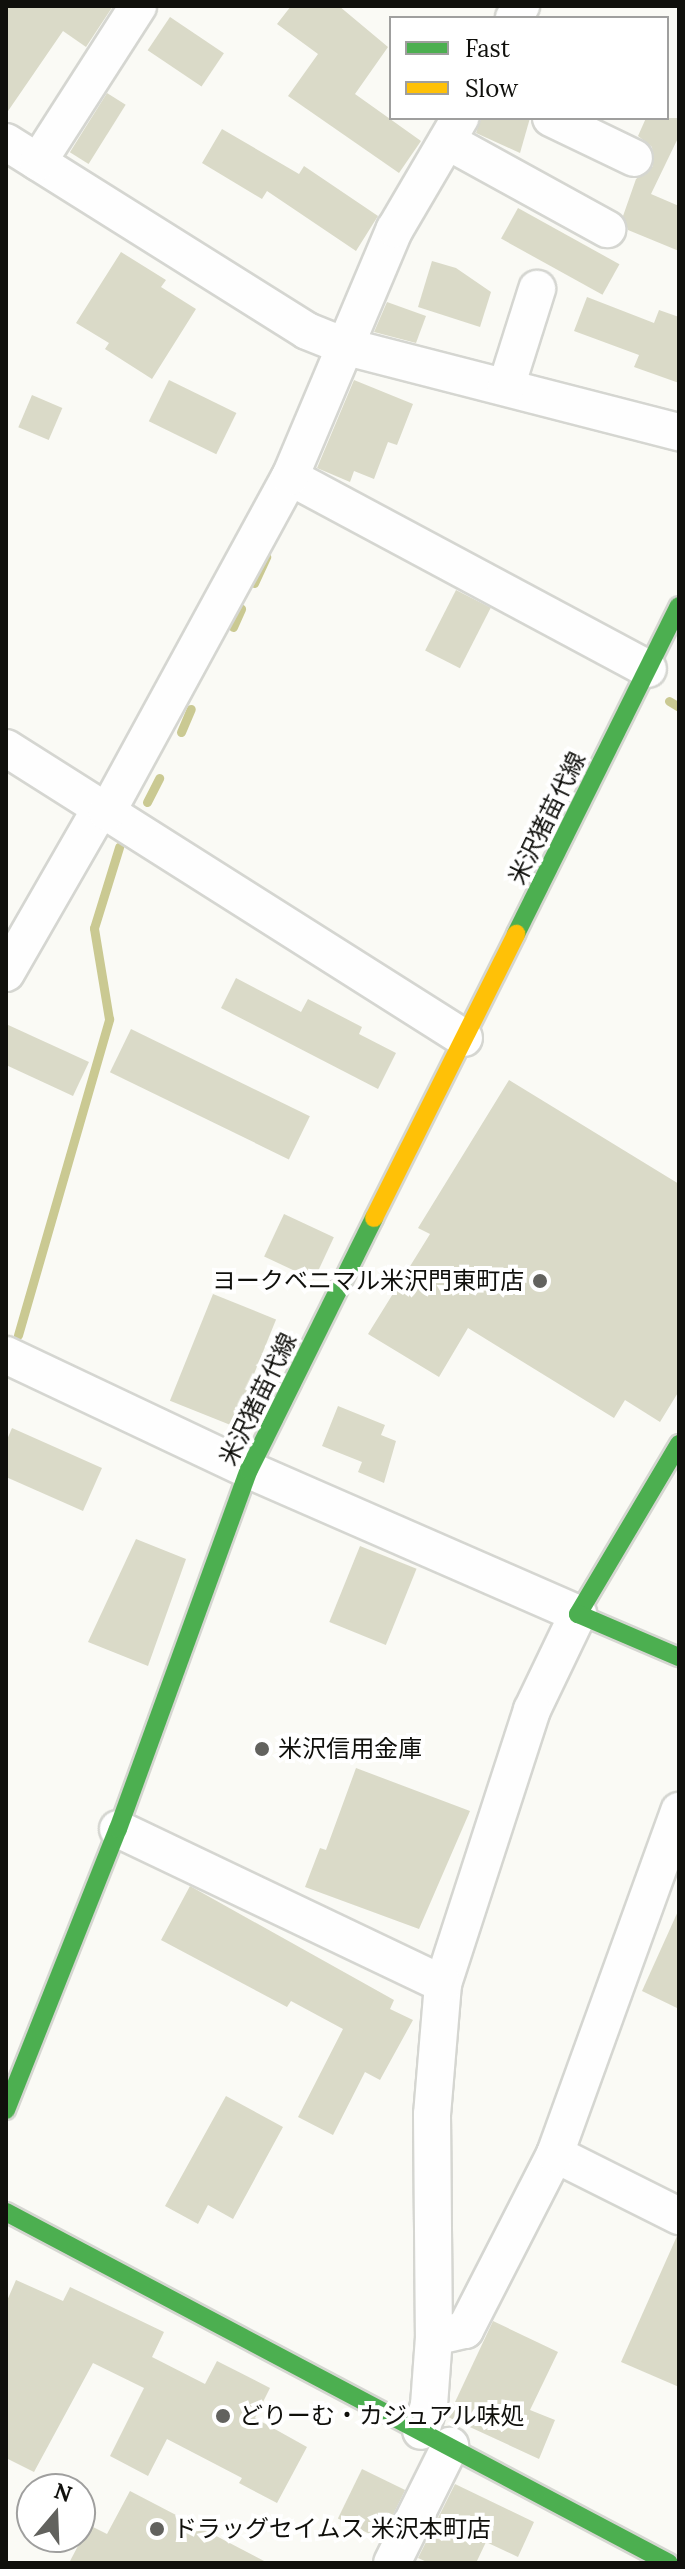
<!DOCTYPE html>
<meta charset="utf-8">
<style>
body{margin:0}
#map{position:relative;width:685px;height:2569px;overflow:hidden;background:#fafaf5;font-family:Lora,"Noto Sans JP",serif}
div>[style]{position:absolute}
.stream>*{height:9px;margin:-4.5px;padding:0 4.5px;transform-origin:4.5px;border-radius:4.5px;background:#cac992}
.building>*{inset:0;background:#dadac8;transform-origin:0 0}
.roads{filter:drop-shadow(2px 0 #d5d6d1) drop-shadow(-2px 0 #d5d6d1) drop-shadow(0 2px #d5d6d1) drop-shadow(0 -2px #d5d6d1)}
.street>*{height:36px;margin:-18px;padding:0 18px;transform-origin:18px;border-radius:18px;background:#fefefe}
.fast>*{height:18px;margin:-9px;padding:0 9px;transform-origin:9px;border-radius:9px;background:#4caf50}
.slow>*{height:18px;margin:-9px;padding:0 9px;transform-origin:9px;border-radius:9px;background:#ffc107}
.dots>*{width:22px;height:22px;translate:-50% -50%;box-sizing:border-box;border:4px solid #fff;border-radius:50%}
span{translate:-50% -50%;white-space:nowrap;text-align:center;line-height:1.15;-webkit-text-stroke:8px #fff;paint-order:stroke}
.street-label{font-size:24px;color:#10100c}
.poi-label{font-size:24px;color:#10100c}
.right{translate:-100% -50%;text-align:right}
.left{translate:0 -50%;text-align:left}
.frame{position:absolute;inset:0;border:8px solid #10100c;pointer-events:none}
.legend{position:absolute;left:389px;top:16px;width:280px;height:104px;box-sizing:border-box;background:#fff;border:2px solid #9f9f9e;margin:0;padding:10px 14px;list-style:none;font-size:24px;color:#10100c}
.legend li{display:flex;align-items:center;gap:16px;height:40px}
.legend b{width:40px;border:2px solid #9f9f9e}
.north{position:absolute;left:16px;top:2473px;width:80px;height:80px;box-sizing:border-box;background:#fff;border:2px solid #9f9f9e;border-radius:50%;rotate:19deg;font-size:22px;font-weight:700;line-height:32px;text-align:center;color:#10100c}
.north::after{content:'';display:block;margin:auto;width:28px;height:36px;background:#62625e;clip-path:polygon(50% 0,100% 100%,50% 72%,0 100%)}
</style>
<div id="map">
<div class="stream">
<div style="left:254px;top:583px;width:29px;rotate:-65deg"></div>
<div style="left:233px;top:627px;width:20px;rotate:-66deg"></div>
<div style="left:669px;top:701px;width:12px;rotate:31deg"></div>
<div style="left:181px;top:732px;width:25px;rotate:-67deg"></div>
<div style="left:147px;top:802px;width:27px;rotate:-63deg"></div>
<div style="left:18px;top:1335px;width:329px;rotate:-73.9deg"></div>
<div style="left:109px;top:1019px;width:92px;rotate:-99.4deg"></div>
<div style="left:94px;top:928px;width:85px;rotate:-72.8deg"></div>
</div>
<div class="building">
<div style="clip-path:polygon(6px 6px,113px 6px,86px 47px,63px 31px,6px 114px)"></div>
<div style="clip-path:polygon(291px 6px,339px 6px,388px 47px,355px 94px,421px 141px,399px 173px,288px 96px,318px 54px,277px 24px)"></div>
<div style="left:170px;top:17px;width:65px;height:40px;rotate:34deg"></div>
<div style="left:107px;top:93px;width:22px;height:70px;rotate:32deg"></div>
<div style="clip-path:polygon(481px 118px,530px 118px,520px 153px,476px 133px)"></div>
<div style="clip-path:polygon(646px 118px,679px 118px,679px 136px,651px 194px,679px 206px,679px 251px,628px 230px,623px 216px,636px 179px,653px 166px,652px 147px,638px 136px)"></div>
<div style="clip-path:polygon(222px 129px,299px 174px,304px 166px,378px 216px,356px 251px,267px 191px,262px 199px,202px 163px)"></div>
<div style="left:518px;top:208px;width:116px;height:35px;rotate:29deg"></div>
<div style="clip-path:polygon(121px 252px,166px 280px,161px 287px,196px 309px,152px 379px,105px 349px,109px 343px,76px 323px)"></div>
<div style="clip-path:polygon(432px 261px,456px 268px,491px 292px,480px 327px,418px 307px)"></div>
<div style="clip-path:polygon(587px 297px,654px 323px,659px 310px,679px 317px,679px 383px,634px 367px,639px 355px,574px 331px)"></div>
<div style="clip-path:polygon(387px 302px,426px 316px,416px 343px,374px 332px)"></div>
<div style="left:169px;top:380px;width:75px;height:46px;rotate:26deg"></div>
<div style="clip-path:polygon(354px 380px,413px 404px,397px 445px,388px 442px,374px 479px,354px 471px,350px 482px,317px 468px)"></div>
<div style="left:32px;top:395px;width:33px;height:35px;rotate:23deg"></div>
<div style="left:456px;top:590px;width:39px;height:68px;rotate:27deg"></div>
<div style="clip-path:polygon(236px 978px,301px 1012px,308px 999px,362px 1027px,359px 1034px,396px 1053px,378px 1089px,221px 1008px)"></div>
<div style="clip-path:polygon(6px 1024px,89px 1062px,73px 1096px,6px 1065px)"></div>
<div style="left:131px;top:1029px;width:199px;height:48px;rotate:26deg"></div>
<div style="clip-path:polygon(509px 1080px,679px 1184px,679px 1391px,660px 1422px,625px 1400px,614px 1418px,468px 1328px,439px 1377px,368px 1334px,430px 1234px,418px 1228px)"></div>
<div style="left:284px;top:1214px;width:55px;height:47px;rotate:25deg"></div>
<div style="left:213px;top:1294px;width:68px;height:115px;rotate:22deg"></div>
<div style="clip-path:polygon(338px 1406px,385px 1425px,381px 1435px,396px 1441px,384px 1483px,358px 1472px,362px 1462px,322px 1446px)"></div>
<div style="clip-path:polygon(12px 1428px,102px 1468px,83px 1511px,6px 1477px,6px 1442px)"></div>
<div style="clip-path:polygon(136px 1539px,186px 1559px,148px 1666px,88px 1642px)"></div>
<div style="left:360px;top:1546px;width:61px;height:82px;rotate:22deg"></div>
<div style="clip-path:polygon(356px 1768px,470px 1811px,419px 1929px,305px 1887px,320px 1848px,326px 1850px)"></div>
<div style="clip-path:polygon(190px 1886px,394px 2000px,390px 2009px,413px 2020px,380px 2080px,365px 2072px,333px 2135px,298px 2117px,343px 2029px,291px 2001px,287px 2007px,161px 1940px)"></div>
<div style="clip-path:polygon(679px 1909px,679px 2009px,642px 1991px)"></div>
<div style="clip-path:polygon(226px 2096px,283px 2127px,233px 2219px,208px 2205px,198px 2224px,165px 2206px)"></div>
<div style="clip-path:polygon(677px 2236px,679px 2237px,679px 2387px,621px 2362px)"></div>
<div style="clip-path:polygon(16px 2280px,63px 2301px,70px 2287px,164px 2332px,152px 2357px,205px 2384px,217px 2361px,270px 2388px,255px 2418px,307px 2447px,277px 2503px,239px 2483px,242px 2478px,167px 2439px,148px 2476px,110px 2456px,144px 2388px,93px 2363px,34px 2472px,6px 2458px,6px 2303px)"></div>
<div style="clip-path:polygon(493px 2321px,558px 2352px,530px 2410px,555px 2420px,539px 2459px,448px 2417px)"></div>
<div style="left:362px;top:2469px;width:48px;height:55px;rotate:26deg"></div>
<div style="clip-path:polygon(455px 2484px,534px 2522px,518px 2557px,486px 2542px,476px 2563px,429px 2563px,418px 2558px)"></div>
<div style="clip-path:polygon(130px 2491px,268px 2563px,69px 2563px,89px 2525px,107px 2534px)"></div>
</div>
<div class="roads">
<div class="street">
<div style="left:514px;top:18px;width:14px;rotate:-60deg"></div>
<div style="left:551px;top:118px;width:92px;rotate:25.7deg"></div>
<div style="left:447px;top:141px;width:183px;rotate:28.8deg"></div>
<div style="left:6px;top:142px;width:355px;rotate:32.1deg"></div>
<div style="left:307px;top:331px;width:43px;rotate:21.8deg"></div>
<div style="left:347px;top:347px;width:343px;rotate:14.4deg"></div>
<div style="left:38px;top:162px;width:185px;rotate:-57.3deg"></div>
<div style="left:506px;top:387px;width:103px;rotate:-72.4deg"></div>
<div style="left:290px;top:477px;width:406px;rotate:28.2deg"></div>
<div style="left:6px;top:748px;width:542px;rotate:32.34deg"></div>
<div style="left:6px;top:973px;width:177px;rotate:-60.1deg"></div>
<div style="left:94px;top:820px;width:15px;rotate:-32deg"></div>
<div style="left:107px;top:812px;width:382px;rotate:-61.4deg"></div>
<div style="left:290px;top:477px;width:269px;rotate:-67.1deg"></div>
<div style="left:395px;top:229px;width:129px;rotate:-59.6deg"></div>
<div style="left:6px;top:1355px;width:269px;rotate:25.3deg"></div>
<div style="left:249px;top:1470px;width:359px;rotate:23.6deg"></div>
<div style="left:578px;top:1614px;width:106px;rotate:115.6deg"></div>
<div style="left:532px;top:1710px;width:288px;rotate:108deg"></div>
<div style="left:443px;top:1984px;width:130px;rotate:94.8deg"></div>
<div style="left:432px;top:2114px;width:223px;rotate:89.5deg"></div>
<div style="left:434px;top:2337px;width:68px;rotate:94.2deg"></div>
<div style="left:429px;top:2405px;width:27px;rotate:107deg"></div>
<div style="left:118px;top:1829px;width:360px;rotate:25.5deg"></div>
<div style="left:555px;top:2154px;width:139px;rotate:26.6deg"></div>
<div style="left:434px;top:2337px;width:32px;rotate:-13deg"></div>
<div style="left:465px;top:2330px;width:198px;rotate:-62.9deg"></div>
<div style="left:555px;top:2154px;width:365px;rotate:-70.1deg"></div>
<div style="left:392px;top:2563px;width:131px;rotate:-63.6deg"></div>
</div>
<div class="fast">
<div style="left:516px;top:934px;width:366px;rotate:-63.6deg"></div>
<div style="left:679px;top:1444px;width:198px;rotate:120.7deg"></div>
<div style="left:578px;top:1614px;width:110px;rotate:23.1deg"></div>
<div style="left:6px;top:2110px;width:302px;rotate:-68.3deg"></div>
<div style="left:118px;top:1829px;width:382px;rotate:-70deg"></div>
<div style="left:249px;top:1470px;width:281px;rotate:-63.6deg"></div>
<div style="left:6px;top:2212px;width:750px;rotate:27.9deg"></div>
</div>
<div class="slow">
<div style="left:374px;top:1218px;width:318px;rotate:-63.4deg"></div>
</div>
</div>
<div class="dots">
<div style="left:540px;top:1281px;background:#62625e"></div>
<div style="left:262px;top:1749px;background:#62625e"></div>
<div style="left:223px;top:2416px;background:#62625e"></div>
<div style="left:157px;top:2529px;background:#62625e"></div>
</div>
<div class="street-label">
<span style="left:547px;top:818px;rotate:-64deg">米沢猪苗代線</span>
<span style="left:258px;top:1399px;rotate:-64deg">米沢猪苗代線</span>
</div>
<div class="poi-label">
<span class="right" style="left:524px;top:1281px">ヨークベニマル米沢門東町店</span>
<span class="left" style="left:278px;top:1749px">米沢信用金庫</span>
<span class="left" style="left:239px;top:2416px">どりーむ・カジュアル味処</span>
<span class="left" style="left:173px;top:2529px">ドラッグセイムス 米沢本町店</span>
</div>
<div class="frame"></div>
<ul class="legend">
<li><b style="height:10px;background:#4caf50"></b>Fast</li>
<li><b style="height:10px;background:#ffc107"></b>Slow</li>
</ul>
<div class="north">N</div>
</div>
